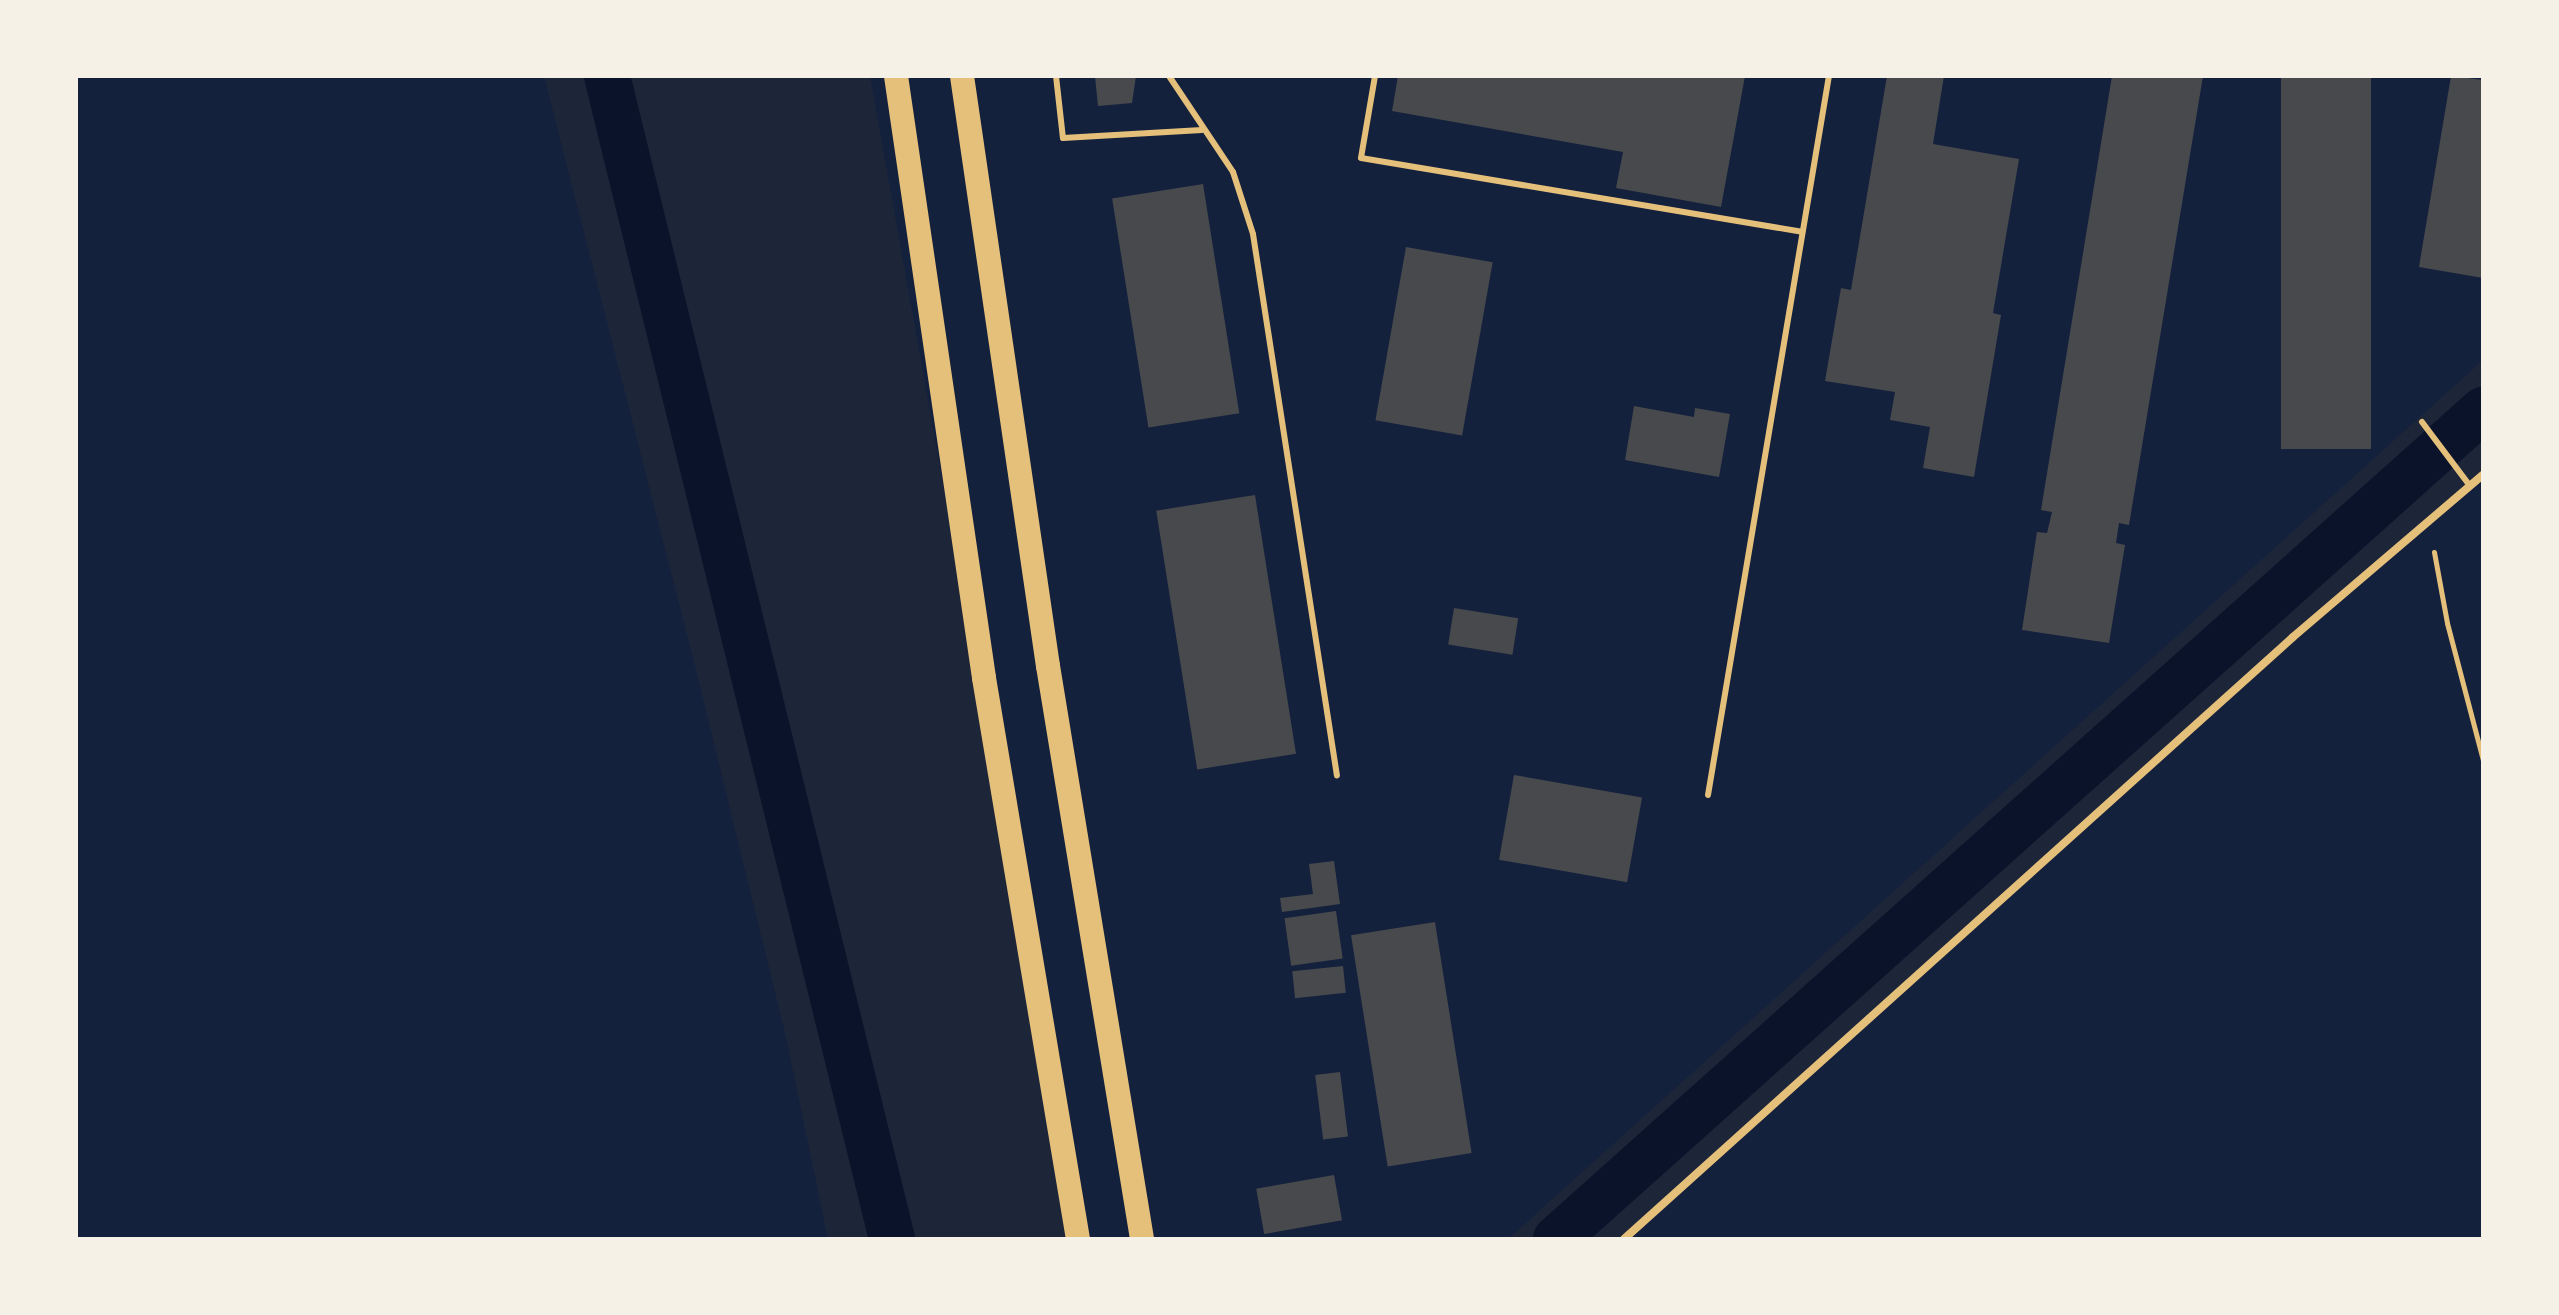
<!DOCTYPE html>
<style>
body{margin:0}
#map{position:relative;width:2559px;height:1315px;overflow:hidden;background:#14213d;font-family:"Archivo Narrow",sans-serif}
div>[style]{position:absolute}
.green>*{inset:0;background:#1d2539}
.canal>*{height:46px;margin:-23px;padding:0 23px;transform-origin:23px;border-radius:23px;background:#0b132b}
.building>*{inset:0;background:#48494c;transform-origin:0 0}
.path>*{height:5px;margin:-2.5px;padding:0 2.5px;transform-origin:2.5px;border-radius:2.5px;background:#e5c07b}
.service>*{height:6px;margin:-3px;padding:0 3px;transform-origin:3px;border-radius:3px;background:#e5c07b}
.minor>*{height:8px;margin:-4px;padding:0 4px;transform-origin:4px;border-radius:4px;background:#e5c07b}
.motorway>*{height:24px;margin:-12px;padding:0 12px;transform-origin:12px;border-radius:12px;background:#e5c07b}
span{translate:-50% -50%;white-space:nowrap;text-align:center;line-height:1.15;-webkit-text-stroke:6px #f6f1e7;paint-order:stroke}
.frame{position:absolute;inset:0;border:78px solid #f6f1e7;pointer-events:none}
</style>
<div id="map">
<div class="green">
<div style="clip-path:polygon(544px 76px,870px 76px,1078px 1239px,828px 1239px,786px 1037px,694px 662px)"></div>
<div style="clip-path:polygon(2483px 360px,2483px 475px,1624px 1239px,1508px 1239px)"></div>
</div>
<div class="canal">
<div style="left:607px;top:76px;width:1197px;rotate:76.23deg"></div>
<div style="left:1556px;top:1239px;width:1244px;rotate:-41.81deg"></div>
</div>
<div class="building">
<div style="clip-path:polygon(1095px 76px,1136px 76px,1132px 103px,1098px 106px)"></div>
<div style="clip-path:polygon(1398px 76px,1745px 76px,1721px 207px,1616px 188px,1623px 152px,1392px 111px)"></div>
<div style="clip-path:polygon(1887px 76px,1944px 76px,1933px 144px,2019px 159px,1993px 313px,2001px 315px,1974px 477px,1923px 468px,1930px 427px,1890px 420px,1895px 392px,1825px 381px,1841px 288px,1851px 290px)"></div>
<div style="clip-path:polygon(2112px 76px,2203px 76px,2129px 525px,2119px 523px,2116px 543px,2125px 545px,2109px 643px,2022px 630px,2037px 532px,2047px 533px,2052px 512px,2041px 510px)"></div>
<div style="left:2281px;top:76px;width:90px;height:373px"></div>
<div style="clip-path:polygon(2451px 76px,2483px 80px,2483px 278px,2419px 267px)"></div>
<div style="left:1203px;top:184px;width:232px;height:92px;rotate:81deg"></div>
<div style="left:1406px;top:247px;width:88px;height:176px;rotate:10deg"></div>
<div style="clip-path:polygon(1634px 406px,1694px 417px,1695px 408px,1730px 414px,1719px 477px,1625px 460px)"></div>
<div style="left:1255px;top:495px;width:262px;height:100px;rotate:81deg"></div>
<div style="left:1454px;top:608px;width:65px;height:37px;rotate:9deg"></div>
<div style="left:1514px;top:775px;width:130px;height:86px;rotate:10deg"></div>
<div style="clip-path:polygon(1334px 861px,1340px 904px,1282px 912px,1280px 898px,1313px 894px,1309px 864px)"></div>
<div style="left:1336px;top:911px;width:48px;height:52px;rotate:82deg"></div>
<div style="left:1435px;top:922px;width:234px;height:85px;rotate:81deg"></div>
<div style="left:1343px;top:966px;width:27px;height:51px;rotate:84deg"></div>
<div style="left:1340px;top:1072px;width:65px;height:25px;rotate:83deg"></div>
<div style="left:1334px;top:1175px;width:46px;height:79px;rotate:80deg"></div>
</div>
<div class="path">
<div style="left:2434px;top:552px;width:72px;rotate:79.6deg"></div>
<div style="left:2447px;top:623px;width:142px;rotate:75.3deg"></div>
</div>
<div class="service">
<div style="left:1056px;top:76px;width:62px;rotate:83.6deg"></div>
<div style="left:1063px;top:138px;width:139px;rotate:-3.3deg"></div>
<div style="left:1169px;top:76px;width:115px;rotate:56.3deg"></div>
<div style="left:1233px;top:172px;width:65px;rotate:72.1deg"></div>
<div style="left:1253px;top:234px;width:548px;rotate:81.19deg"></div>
<div style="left:1375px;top:76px;width:83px;rotate:99.7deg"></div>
<div style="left:1361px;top:158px;width:447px;rotate:9.5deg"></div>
<div style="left:2422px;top:422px;width:80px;rotate:53.1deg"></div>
<div style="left:1708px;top:795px;width:729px;rotate:-80.45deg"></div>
</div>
<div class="minor">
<div style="left:1624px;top:1239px;width:900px;rotate:-41.98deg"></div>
<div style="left:2293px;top:637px;width:250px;rotate:-40.5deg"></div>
</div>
<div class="motorway">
<div style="left:896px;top:76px;width:608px;rotate:81.68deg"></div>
<div style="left:984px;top:678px;width:569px;rotate:80.49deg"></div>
<div style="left:962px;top:76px;width:596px;rotate:81.71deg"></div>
<div style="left:1048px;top:666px;width:581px;rotate:80.68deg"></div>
</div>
<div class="frame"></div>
</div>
